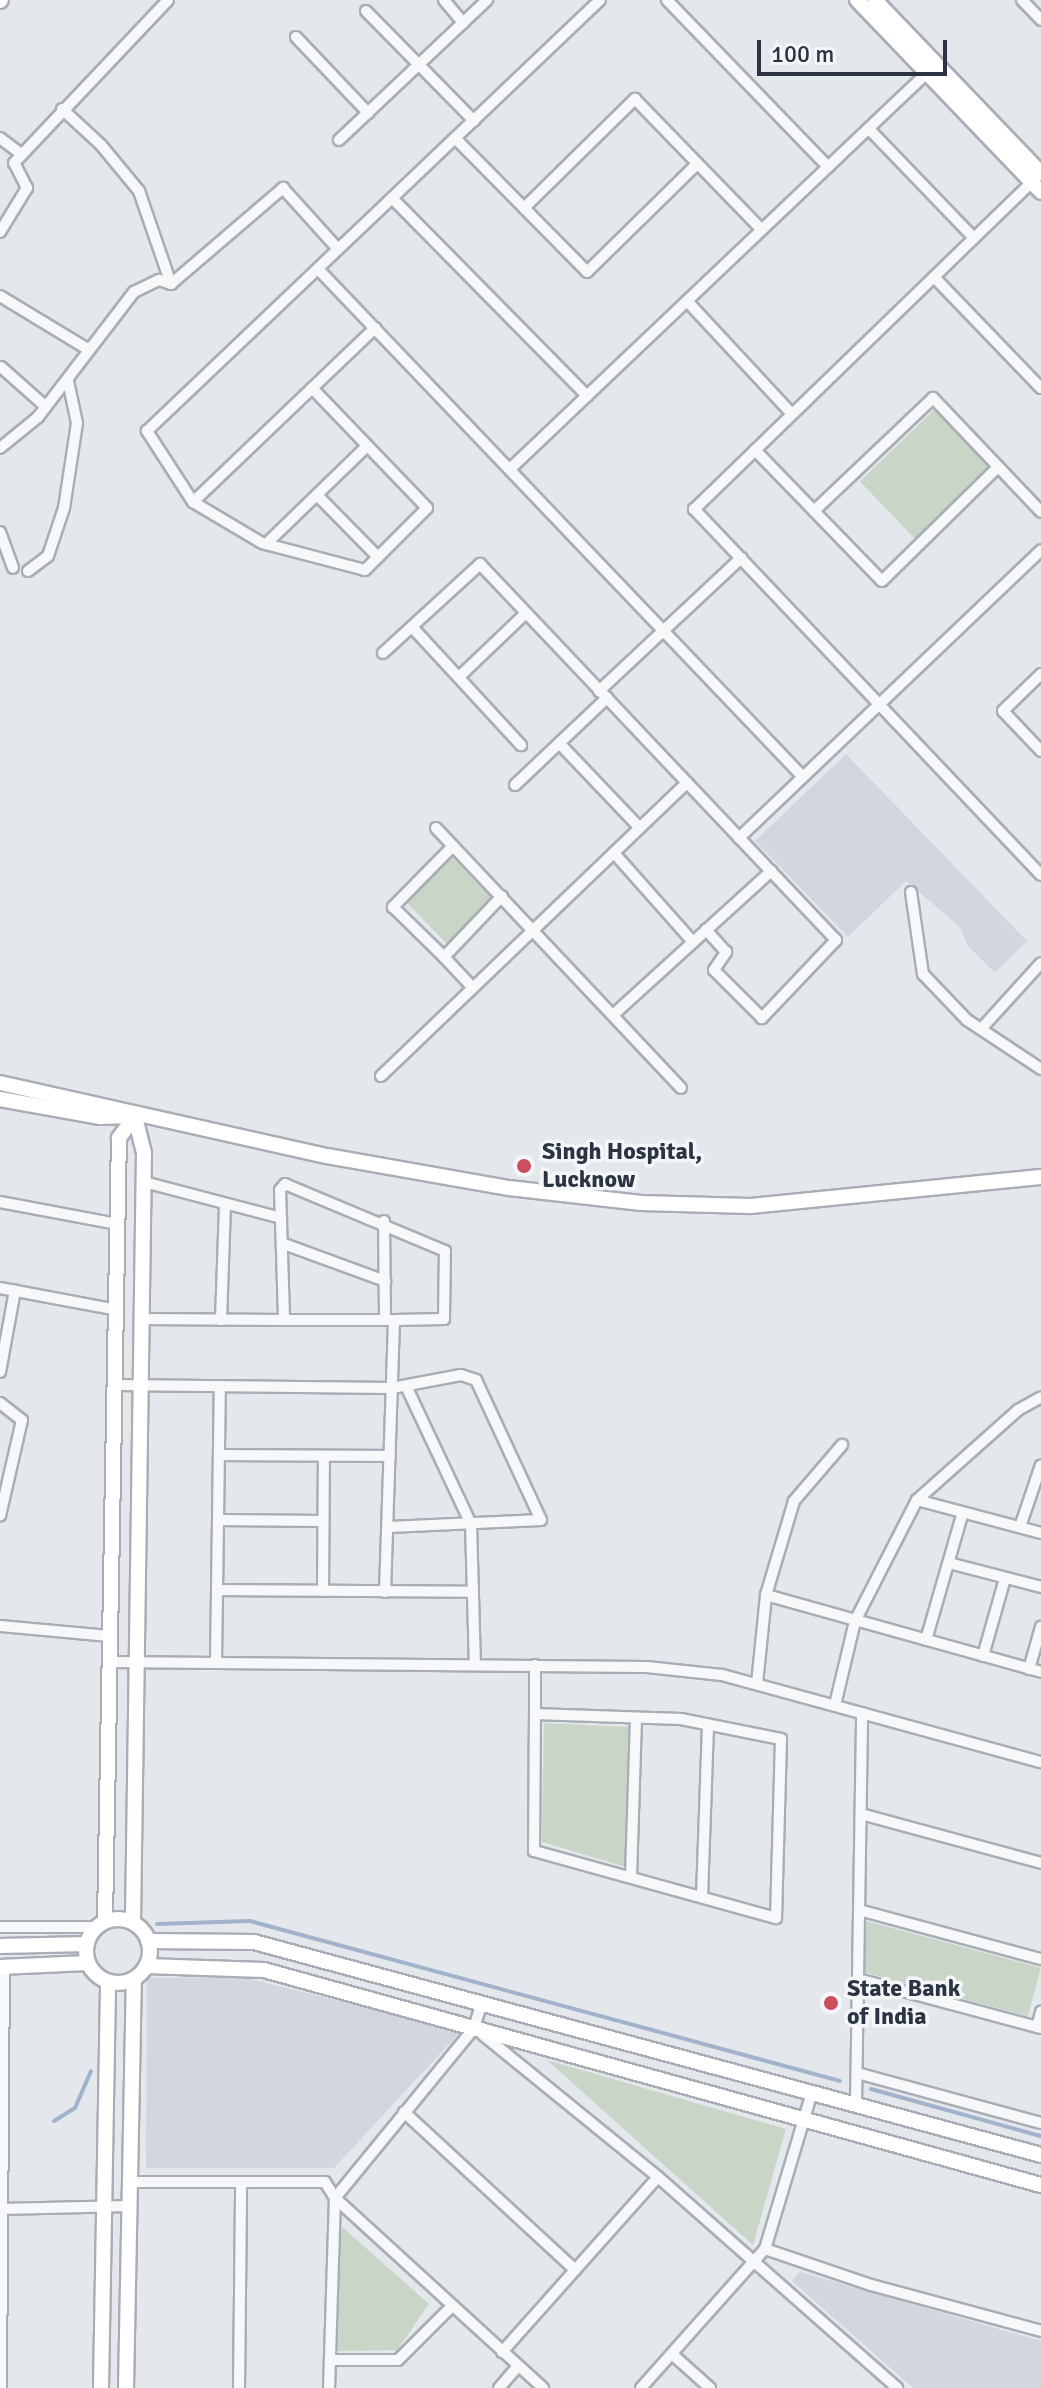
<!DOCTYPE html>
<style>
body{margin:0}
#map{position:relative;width:1041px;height:2388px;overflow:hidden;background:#e4e7ec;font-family:Signika,sans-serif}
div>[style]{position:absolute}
.built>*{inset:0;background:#d2d6de}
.green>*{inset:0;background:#c9d5c6;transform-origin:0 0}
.stream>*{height:4px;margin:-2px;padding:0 2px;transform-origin:2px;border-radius:2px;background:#a1b3ca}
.roads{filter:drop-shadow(2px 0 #a9aeb6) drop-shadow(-2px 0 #a9aeb6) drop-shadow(0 2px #a9aeb6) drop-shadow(0 -2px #a9aeb6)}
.street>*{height:10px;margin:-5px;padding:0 5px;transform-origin:5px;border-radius:5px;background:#f7f8fa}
.secondary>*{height:14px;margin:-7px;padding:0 7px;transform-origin:7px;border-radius:7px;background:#fff}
.secondary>.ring{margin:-7px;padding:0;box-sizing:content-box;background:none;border:14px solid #fff;border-radius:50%}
.dots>*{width:22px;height:22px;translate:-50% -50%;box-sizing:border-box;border:4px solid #f4f6f9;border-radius:50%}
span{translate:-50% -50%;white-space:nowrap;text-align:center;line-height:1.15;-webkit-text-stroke:7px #f4f6f9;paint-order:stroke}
.poi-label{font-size:24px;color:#2c3444;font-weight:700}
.left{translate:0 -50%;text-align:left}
.scale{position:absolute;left:757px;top:40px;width:190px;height:36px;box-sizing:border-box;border:4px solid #2c3444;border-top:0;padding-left:10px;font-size:24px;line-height:28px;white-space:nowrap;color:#2c3444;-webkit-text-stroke:6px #f4f6f9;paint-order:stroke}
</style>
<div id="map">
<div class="built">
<div style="clip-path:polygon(846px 754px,1027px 941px,995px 973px,968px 946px,959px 926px,906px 881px,848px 937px,755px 841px)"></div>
<div style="clip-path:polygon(242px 1977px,461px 2031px,334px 2168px,146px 2168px,147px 1978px)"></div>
<div style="clip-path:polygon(800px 2272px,1041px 2341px,1041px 2388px,913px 2388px,792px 2281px)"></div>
</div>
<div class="green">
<div style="left:934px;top:410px;width:79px;height:103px;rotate:46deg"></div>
<div style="left:452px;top:857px;width:59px;height:64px;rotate:46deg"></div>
<div style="clip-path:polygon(544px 1723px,628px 1727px,626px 1867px,542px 1842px)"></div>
<div style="left:866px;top:1921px;width:181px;height:50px;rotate:15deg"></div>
<div style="clip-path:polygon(547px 2060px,786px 2129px,753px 2245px)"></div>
<div style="clip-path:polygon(340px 2225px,429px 2304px,397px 2350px,338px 2351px)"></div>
</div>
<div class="stream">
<div style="left:157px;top:1924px;width:93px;rotate:-1.8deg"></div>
<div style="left:250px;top:1921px;width:611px;rotate:15.17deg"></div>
<div style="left:871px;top:2089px;width:176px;rotate:15.5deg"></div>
<div style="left:54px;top:2121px;width:25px;rotate:-32deg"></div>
<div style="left:75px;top:2108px;width:40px;rotate:-66.6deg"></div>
</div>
<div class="roads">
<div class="street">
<div style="left:444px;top:0;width:30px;rotate:50deg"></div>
<div style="left:667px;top:0;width:232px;rotate:46deg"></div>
<div style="left:1022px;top:0;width:28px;rotate:46deg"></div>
<div style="left:366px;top:11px;width:154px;rotate:45.5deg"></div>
<div style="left:296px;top:37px;width:105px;rotate:46.5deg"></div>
<div style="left:62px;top:109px;width:53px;rotate:42.7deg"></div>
<div style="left:101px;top:145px;width:60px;rotate:50.4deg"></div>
<div style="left:139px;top:191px;width:98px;rotate:71deg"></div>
<div style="left:869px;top:129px;width:151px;rotate:46.1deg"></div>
<div style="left:0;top:138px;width:26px;rotate:37deg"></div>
<div style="left:455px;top:138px;width:188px;rotate:45.4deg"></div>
<div style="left:587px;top:272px;width:154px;rotate:-44.5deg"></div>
<div style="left:339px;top:140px;width:204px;rotate:-43.4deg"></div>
<div style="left:1035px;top:179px;width:475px;rotate:135.9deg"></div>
<div style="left:694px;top:509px;width:504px;rotate:46.53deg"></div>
<div style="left:392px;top:198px;width:278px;rotate:45.4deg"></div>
<div style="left:524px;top:208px;width:156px;rotate:-44.5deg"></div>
<div style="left:635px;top:99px;width:182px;rotate:45.9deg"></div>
<div style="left:0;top:232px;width:52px;rotate:-58.5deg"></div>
<div style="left:27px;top:188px;width:28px;rotate:-117deg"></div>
<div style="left:14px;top:163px;width:224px;rotate:-46.6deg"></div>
<div style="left:318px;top:269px;width:702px;rotate:46.33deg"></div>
<div style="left:934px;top:277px;width:154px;rotate:46.1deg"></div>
<div style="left:171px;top:284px;width:148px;rotate:-40.6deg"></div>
<div style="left:283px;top:188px;width:82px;rotate:48deg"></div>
<div style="left:0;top:296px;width:104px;rotate:31.2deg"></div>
<div style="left:687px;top:301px;width:154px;rotate:47.1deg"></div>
<div style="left:1px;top:367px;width:60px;rotate:41.6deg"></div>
<div style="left:312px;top:388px;width:166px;rotate:46.2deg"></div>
<div style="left:427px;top:508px;width:88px;rotate:135deg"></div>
<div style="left:365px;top:570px;width:106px;rotate:-165.3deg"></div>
<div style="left:262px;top:543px;width:80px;rotate:-149.3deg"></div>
<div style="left:193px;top:502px;width:85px;rotate:-122.9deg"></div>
<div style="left:147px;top:431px;width:625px;rotate:-43.57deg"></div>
<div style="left:0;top:448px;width:49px;rotate:-39.2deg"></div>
<div style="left:38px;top:417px;width:158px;rotate:-52.5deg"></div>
<div style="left:134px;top:292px;width:28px;rotate:-26deg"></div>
<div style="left:159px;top:280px;width:13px;rotate:18deg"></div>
<div style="left:755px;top:450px;width:182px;rotate:45.9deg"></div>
<div style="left:882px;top:581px;width:163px;rotate:-44.5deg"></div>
<div style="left:510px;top:469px;width:581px;rotate:-43.53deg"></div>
<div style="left:317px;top:495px;width:87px;rotate:45.5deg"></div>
<div style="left:193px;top:502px;width:252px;rotate:-43.7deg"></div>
<div style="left:814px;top:511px;width:164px;rotate:-43.5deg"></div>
<div style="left:933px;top:398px;width:157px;rotate:46.5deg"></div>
<div style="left:0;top:532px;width:38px;rotate:70deg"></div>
<div style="left:266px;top:544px;width:141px;rotate:-44.1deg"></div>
<div style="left:28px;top:571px;width:25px;rotate:-37deg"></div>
<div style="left:48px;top:556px;width:51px;rotate:-71.6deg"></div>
<div style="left:64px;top:508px;width:86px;rotate:-81.3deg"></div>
<div style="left:77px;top:423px;width:43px;rotate:-102.1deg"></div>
<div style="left:412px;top:627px;width:161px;rotate:47.3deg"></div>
<div style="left:383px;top:653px;width:132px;rotate:-42.5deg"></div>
<div style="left:480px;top:564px;width:518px;rotate:46.57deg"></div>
<div style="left:836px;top:940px;width:108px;rotate:133.5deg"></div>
<div style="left:762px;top:1018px;width:68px;rotate:-135deg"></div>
<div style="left:714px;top:970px;width:22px;rotate:-56deg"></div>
<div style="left:726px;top:952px;width:30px;rotate:-132deg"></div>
<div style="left:1041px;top:674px;width:53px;rotate:135.8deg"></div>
<div style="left:1003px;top:711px;width:55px;rotate:46.5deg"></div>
<div style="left:459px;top:677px;width:93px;rotate:-43.7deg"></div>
<div style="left:599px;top:691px;width:195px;rotate:-43.1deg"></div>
<div style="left:559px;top:743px;width:117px;rotate:46.4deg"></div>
<div style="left:515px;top:785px;width:127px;rotate:-43.4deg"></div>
<div style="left:436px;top:828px;width:357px;rotate:46.7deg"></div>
<div style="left:739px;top:838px;width:417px;rotate:-43.6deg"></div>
<div style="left:453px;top:846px;width:86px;rotate:134.5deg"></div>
<div style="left:393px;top:907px;width:71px;rotate:44.4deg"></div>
<div style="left:444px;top:957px;width:84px;rotate:-46.4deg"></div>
<div style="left:614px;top:853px;width:119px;rotate:48.4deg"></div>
<div style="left:911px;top:892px;width:83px;rotate:81.7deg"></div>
<div style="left:923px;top:974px;width:64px;rotate:46.3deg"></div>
<div style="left:967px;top:1020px;width:89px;rotate:33.5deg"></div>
<div style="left:444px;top:957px;width:42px;rotate:46.9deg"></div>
<div style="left:613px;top:1015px;width:214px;rotate:-42.3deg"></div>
<div style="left:981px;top:1029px;width:89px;rotate:-47.7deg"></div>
<div style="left:381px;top:1076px;width:424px;rotate:-43.8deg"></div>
<div style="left:144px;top:1182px;width:142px;rotate:14.7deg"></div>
<div style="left:0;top:1202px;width:120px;rotate:10.6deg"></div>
<div style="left:384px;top:1221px;width:99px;rotate:89.4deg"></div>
<div style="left:284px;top:1244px;width:108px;rotate:20.1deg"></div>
<div style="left:0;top:1288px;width:119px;rotate:10.6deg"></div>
<div style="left:142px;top:1319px;width:142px;rotate:0.4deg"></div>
<div style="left:284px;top:1320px;width:110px"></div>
<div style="left:394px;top:1320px;width:50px;rotate:-1.1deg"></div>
<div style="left:444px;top:1319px;width:68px;rotate:-89.2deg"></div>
<div style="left:445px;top:1251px;width:173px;rotate:-157.3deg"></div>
<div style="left:285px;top:1184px;width:8px;rotate:130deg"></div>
<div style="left:280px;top:1190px;width:130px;rotate:88.2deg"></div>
<div style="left:221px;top:1320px;width:115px;rotate:-88deg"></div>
<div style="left:0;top:1372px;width:83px;rotate:-79.6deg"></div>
<div style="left:115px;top:1385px;width:277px;rotate:0.6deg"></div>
<div style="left:392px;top:1388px;width:70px;rotate:-10.7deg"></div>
<div style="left:461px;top:1375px;width:16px;rotate:18deg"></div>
<div style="left:476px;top:1380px;width:154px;rotate:65.1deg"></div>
<div style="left:541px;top:1520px;width:152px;rotate:177.4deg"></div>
<div style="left:406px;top:1386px;width:153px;rotate:64.8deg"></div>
<div style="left:471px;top:1524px;width:140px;rotate:88.4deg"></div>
<div style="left:0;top:1403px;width:28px;rotate:38deg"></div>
<div style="left:22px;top:1420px;width:98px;rotate:102.9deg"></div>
<div style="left:220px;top:1455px;width:170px;rotate:0.3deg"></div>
<div style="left:917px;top:1500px;width:128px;rotate:14.9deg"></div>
<div style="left:219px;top:1520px;width:104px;rotate:0.6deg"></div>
<div style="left:1020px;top:1527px;width:65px;rotate:-71.3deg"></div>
<div style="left:949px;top:1563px;width:95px;rotate:14.6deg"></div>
<div style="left:218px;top:1590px;width:255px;rotate:0.4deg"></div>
<div style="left:323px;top:1591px;width:135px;rotate:-89.6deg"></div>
<div style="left:385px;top:1592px;width:272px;rotate:-88.1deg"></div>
<div style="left:766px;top:1595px;width:286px;rotate:15.6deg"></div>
<div style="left:0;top:1626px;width:110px;rotate:5.2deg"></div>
<div style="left:926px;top:1640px;width:133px;rotate:-73.9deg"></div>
<div style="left:983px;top:1656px;width:81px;rotate:-74.2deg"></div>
<div style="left:110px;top:1662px;width:537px;rotate:0.53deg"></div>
<div style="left:647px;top:1667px;width:75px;rotate:6.1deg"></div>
<div style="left:722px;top:1675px;width:331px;rotate:15.3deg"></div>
<div style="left:216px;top:1662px;width:276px;rotate:-89.2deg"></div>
<div style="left:1029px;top:1669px;width:44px;rotate:-74.1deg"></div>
<div style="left:757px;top:1684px;width:89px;rotate:-84.2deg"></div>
<div style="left:766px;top:1595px;width:98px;rotate:-73.4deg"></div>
<div style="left:794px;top:1501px;width:74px;rotate:-49.4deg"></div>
<div style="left:835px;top:1705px;width:86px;rotate:-76.6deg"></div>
<div style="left:855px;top:1621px;width:136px;rotate:-62.9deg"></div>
<div style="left:917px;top:1500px;width:135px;rotate:-41.7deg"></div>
<div style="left:1018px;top:1410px;width:26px;rotate:-29deg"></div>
<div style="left:535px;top:1714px;width:146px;rotate:2deg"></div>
<div style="left:681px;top:1719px;width:102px;rotate:11.3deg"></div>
<div style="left:781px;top:1739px;width:179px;rotate:91.6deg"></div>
<div style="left:776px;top:1918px;width:251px;rotate:-164.5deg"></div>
<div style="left:534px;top:1851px;width:137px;rotate:-89.6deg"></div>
<div style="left:535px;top:1714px;width:49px;rotate:-90deg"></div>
<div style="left:861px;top:1814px;width:187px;rotate:15.2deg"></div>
<div style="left:631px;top:1877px;width:159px;rotate:-88.2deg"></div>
<div style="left:702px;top:1897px;width:172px;rotate:-88deg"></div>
<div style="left:859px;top:1910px;width:188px;rotate:15.1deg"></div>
<div style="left:0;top:1927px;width:96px"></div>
<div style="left:858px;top:1979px;width:189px;rotate:15deg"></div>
<div style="left:1037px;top:2027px;width:16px;rotate:-75deg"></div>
<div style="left:482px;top:2034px;width:227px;rotate:39.1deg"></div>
<div style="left:658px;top:2177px;width:319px;rotate:41.4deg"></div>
<div style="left:857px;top:2073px;width:191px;rotate:15.2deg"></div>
<div style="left:856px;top:2104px;width:391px;rotate:-89.1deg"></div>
<div style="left:404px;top:2112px;width:233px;rotate:42.7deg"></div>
<div style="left:130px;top:2182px;width:195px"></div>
<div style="left:325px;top:2182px;width:19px;rotate:58deg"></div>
<div style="left:335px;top:2198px;width:282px;rotate:42.4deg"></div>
<div style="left:0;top:2209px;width:129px;rotate:-1.3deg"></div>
<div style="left:765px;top:2249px;width:112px;rotate:18.8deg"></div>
<div style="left:871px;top:2285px;width:176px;rotate:15.1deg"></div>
<div style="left:502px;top:2352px;width:234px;rotate:-48.3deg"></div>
<div style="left:672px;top:2354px;width:51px;rotate:41.8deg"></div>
<div style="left:330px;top:2360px;width:68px"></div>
<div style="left:398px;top:2360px;width:75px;rotate:-45deg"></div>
<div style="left:1px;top:2388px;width:421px;rotate:-89.6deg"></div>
<div style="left:239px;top:2388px;width:206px;rotate:-89.4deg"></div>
<div style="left:329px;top:2388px;width:190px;rotate:-88.2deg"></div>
<div style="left:335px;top:2198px;width:220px;rotate:-50.7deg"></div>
<div style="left:474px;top:2028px;width:27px;rotate:-73deg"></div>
<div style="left:499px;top:2388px;width:29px;rotate:-49deg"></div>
<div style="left:641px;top:2388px;width:186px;rotate:-48.3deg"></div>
<div style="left:765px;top:2249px;width:164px;rotate:-73.3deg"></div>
</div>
<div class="secondary">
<div style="left:857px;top:0;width:266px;rotate:46.2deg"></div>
<div style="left:875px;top:0;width:240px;rotate:46.2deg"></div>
<div style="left:0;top:1px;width:1px;rotate:-45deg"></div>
<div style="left:0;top:1083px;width:335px;rotate:12.6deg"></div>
<div style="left:327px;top:1156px;width:185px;rotate:10deg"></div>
<div style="left:509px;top:1188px;width:133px;rotate:6.5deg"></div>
<div style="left:641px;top:1203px;width:109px;rotate:1.6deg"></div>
<div style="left:750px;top:1206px;width:292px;rotate:-5.7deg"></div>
<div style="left:0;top:1099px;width:102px;rotate:10.2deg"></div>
<div style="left:100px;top:1117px;width:30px;rotate:-2deg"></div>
<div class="ring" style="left:86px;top:1919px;width:50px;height:50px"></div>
<div style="left:105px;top:1921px;width:783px;rotate:-88.98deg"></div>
<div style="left:119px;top:1138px;width:27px;rotate:-54deg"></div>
<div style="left:133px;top:1922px;width:769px;rotate:-89.18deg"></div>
<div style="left:144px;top:1153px;width:38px;rotate:-104deg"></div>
<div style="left:148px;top:1941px;width:106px;rotate:0.5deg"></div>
<div style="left:254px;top:1942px;width:815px;rotate:15.14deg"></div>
<div style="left:0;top:1946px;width:87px;rotate:-1.3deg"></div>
<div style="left:146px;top:1966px;width:118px;rotate:1.9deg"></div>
<div style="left:264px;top:1970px;width:806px;rotate:15.47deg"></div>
<div style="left:0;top:1967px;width:88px;rotate:-2.6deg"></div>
<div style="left:101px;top:2388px;width:406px;rotate:-89deg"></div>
<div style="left:126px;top:2388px;width:409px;rotate:-88.9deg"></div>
</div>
</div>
<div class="dots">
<div style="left:524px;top:1166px;background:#cc4e5d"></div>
<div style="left:831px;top:2003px;background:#cc4e5d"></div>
</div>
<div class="poi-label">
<span class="left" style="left:542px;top:1166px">Singh Hospital,<br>Lucknow</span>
<span class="left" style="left:847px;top:2003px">State Bank<br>of India</span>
</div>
<div class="scale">100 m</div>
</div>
